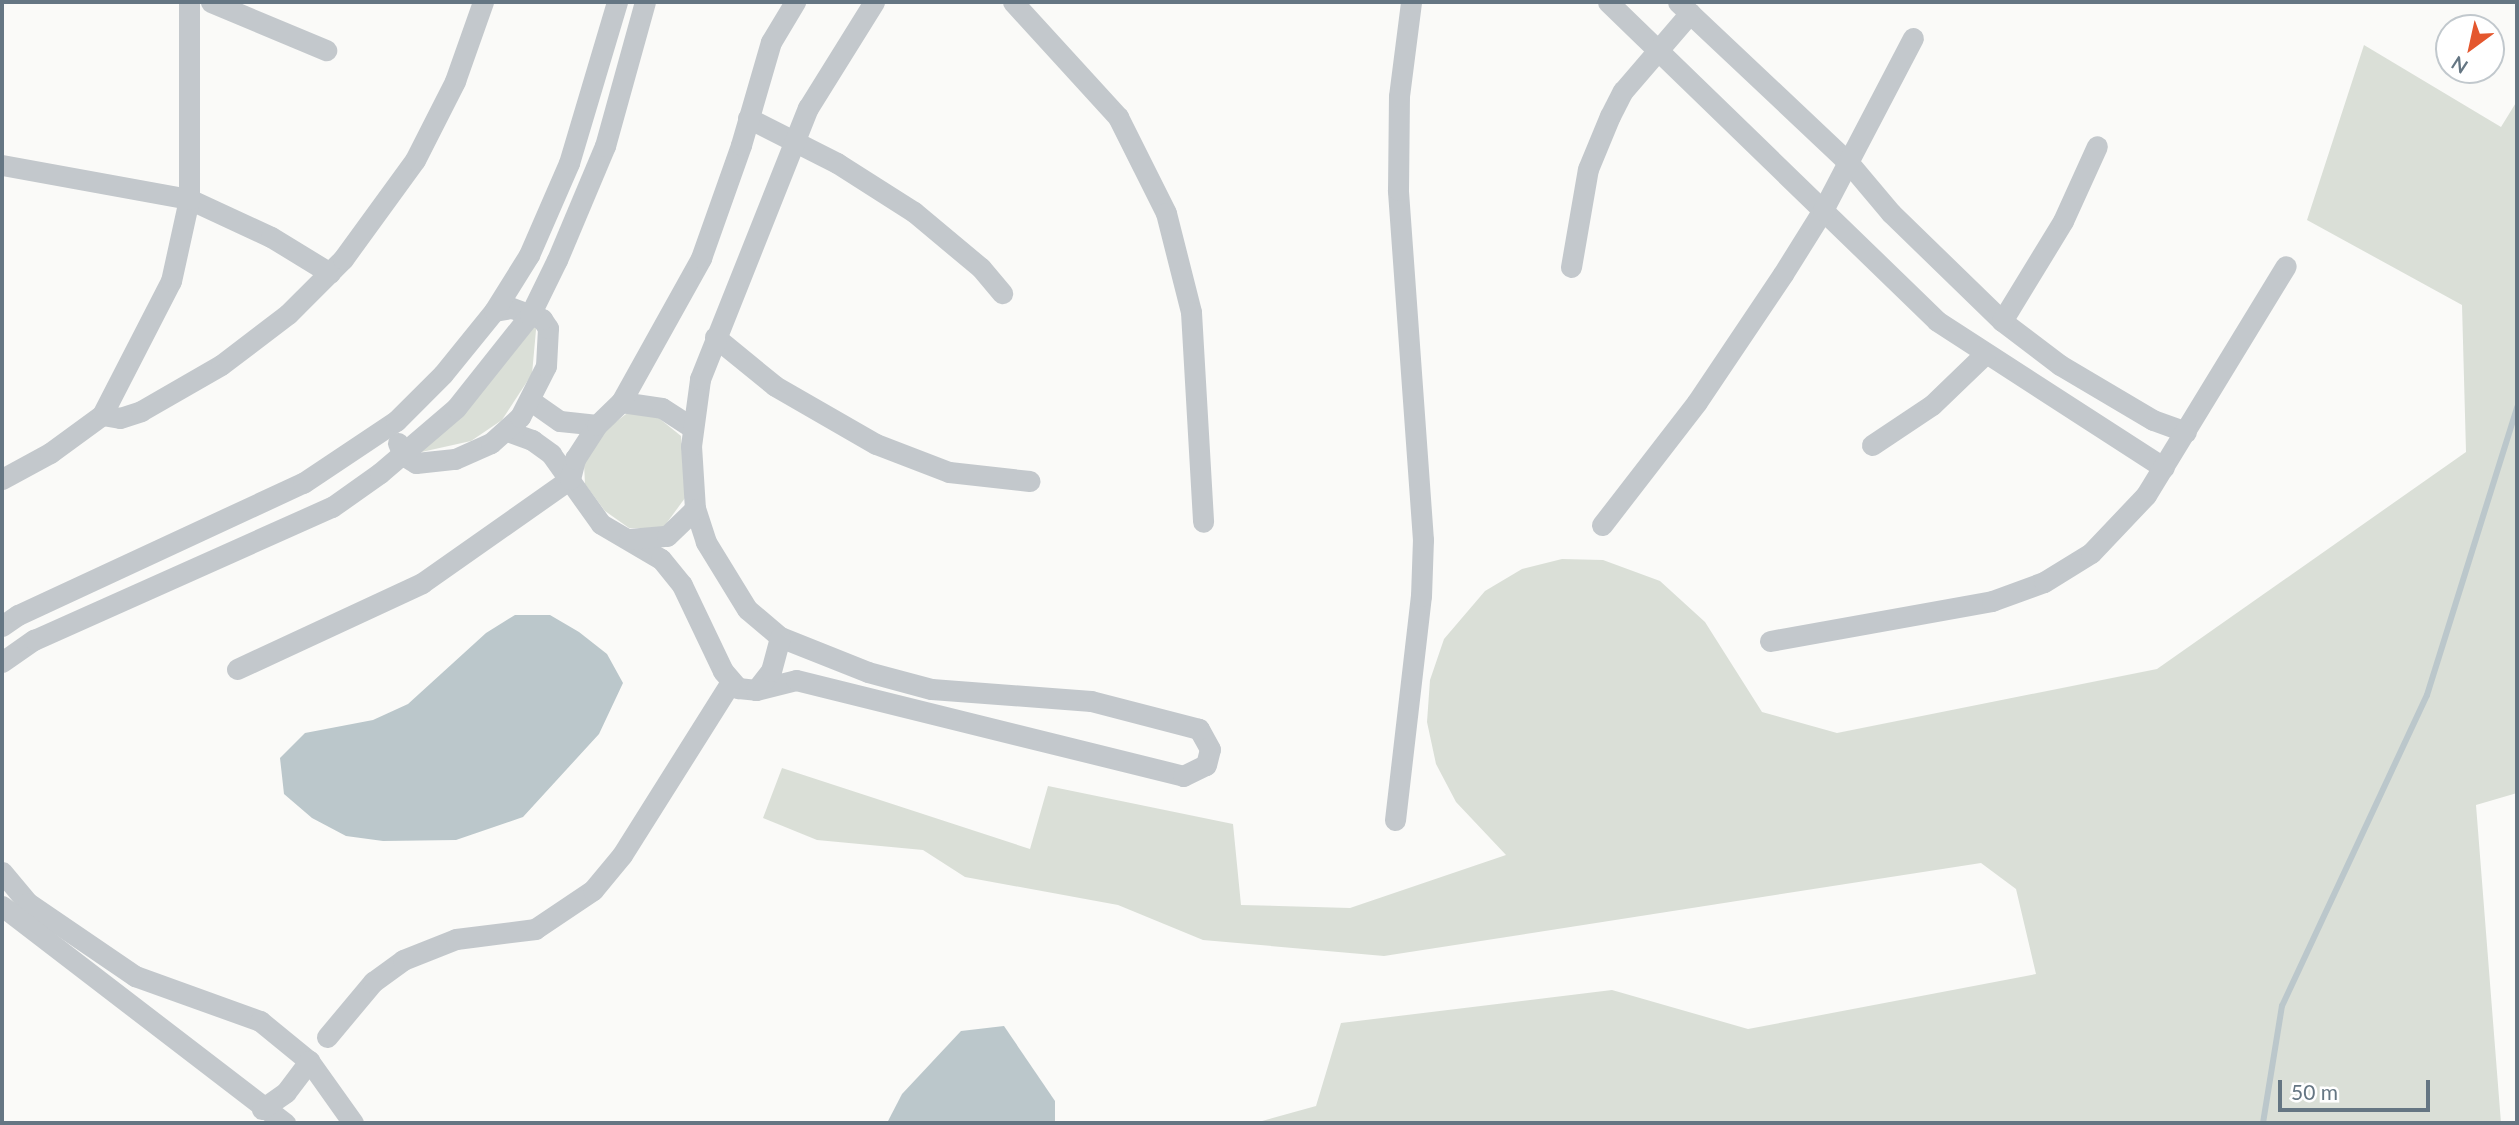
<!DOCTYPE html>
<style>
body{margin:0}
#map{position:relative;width:2519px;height:1125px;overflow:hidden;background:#fafaf8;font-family:Lato,sans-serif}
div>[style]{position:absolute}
.green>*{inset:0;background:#dadfd7}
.water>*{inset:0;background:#bbc7cb}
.stream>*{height:6px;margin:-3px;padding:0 3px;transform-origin:3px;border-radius:3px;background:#bbc7cb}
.minor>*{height:21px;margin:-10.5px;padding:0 10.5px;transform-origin:10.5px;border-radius:10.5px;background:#c3c8cc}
span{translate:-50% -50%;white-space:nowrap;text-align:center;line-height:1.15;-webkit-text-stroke:7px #fff;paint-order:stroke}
.frame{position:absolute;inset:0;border:4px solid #657683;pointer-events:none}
.north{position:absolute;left:2435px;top:14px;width:70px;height:70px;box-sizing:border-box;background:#fff;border:2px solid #c1c8cd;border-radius:50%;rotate:213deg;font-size:19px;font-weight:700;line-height:28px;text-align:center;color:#657683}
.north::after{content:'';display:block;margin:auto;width:24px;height:32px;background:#e4572e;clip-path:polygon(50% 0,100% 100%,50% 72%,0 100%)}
.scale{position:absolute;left:2278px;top:1080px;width:152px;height:32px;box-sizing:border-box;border:4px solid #657683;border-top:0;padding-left:9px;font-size:21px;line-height:24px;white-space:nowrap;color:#657683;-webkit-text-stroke:5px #fff;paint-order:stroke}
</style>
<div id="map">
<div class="green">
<div style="clip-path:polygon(2364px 45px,2501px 127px,2517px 101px,2517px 793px,2476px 805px,2501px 1123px,1255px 1123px,1316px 1106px,1341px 1023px,1612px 990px,1748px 1029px,2036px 974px,2016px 889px,1981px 863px,1384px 956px,1203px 940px,1118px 905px,965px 877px,923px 850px,817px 840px,763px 818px,782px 768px,1030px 849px,1048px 786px,1233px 824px,1241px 905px,1350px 908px,1506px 855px,1456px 802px,1436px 764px,1427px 722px,1430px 680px,1444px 639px,1485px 591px,1522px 569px,1562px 559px,1603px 560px,1660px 581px,1705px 622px,1762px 712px,1837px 733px,2157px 669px,2466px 452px,2462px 305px,2307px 220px)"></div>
<div style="clip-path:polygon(537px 319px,532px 374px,502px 420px,471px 441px,417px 453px)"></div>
<div style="clip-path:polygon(630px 411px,650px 411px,681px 436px,685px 498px,663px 528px,629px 528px,605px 511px,585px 484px,584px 464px,605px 430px)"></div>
</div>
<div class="water">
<div style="clip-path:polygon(515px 615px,550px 615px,579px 632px,607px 654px,623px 683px,599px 734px,523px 817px,456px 840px,383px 841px,346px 836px,312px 818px,284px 794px,280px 758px,305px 733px,373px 720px,408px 704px,486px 633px)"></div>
<div style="clip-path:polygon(1004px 1026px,1055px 1101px,1055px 1123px,887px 1123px,902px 1094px,961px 1031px)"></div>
</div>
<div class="stream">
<div style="left:2263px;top:1123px;width:119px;rotate:-80.8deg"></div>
<div style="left:2282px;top:1006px;width:343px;rotate:-65deg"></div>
<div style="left:2427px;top:695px;width:302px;rotate:-72.6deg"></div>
</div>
<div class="minor">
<div style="left:211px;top:2px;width:125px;rotate:22.7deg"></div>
<div style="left:1013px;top:2px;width:156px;rotate:47.6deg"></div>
<div style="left:1118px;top:117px;width:107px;rotate:63.4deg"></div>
<div style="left:1166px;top:213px;width:102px;rotate:75.8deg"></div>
<div style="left:1191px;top:312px;width:210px;rotate:86.7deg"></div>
<div style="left:1608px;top:2px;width:458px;rotate:44.1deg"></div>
<div style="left:1937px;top:321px;width:270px;rotate:32.9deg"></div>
<div style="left:1678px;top:2px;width:233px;rotate:43.3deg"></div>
<div style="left:1848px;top:162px;width:67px;rotate:49.9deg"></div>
<div style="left:1891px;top:213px;width:155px;rotate:44.2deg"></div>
<div style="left:2002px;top:321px;width:73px;rotate:37.2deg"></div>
<div style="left:2060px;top:365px;width:108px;rotate:30.6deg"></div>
<div style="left:2153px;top:420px;width:35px;rotate:20deg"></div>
<div style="left:748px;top:118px;width:100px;rotate:26.8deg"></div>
<div style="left:837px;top:163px;width:91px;rotate:32.5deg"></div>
<div style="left:914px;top:212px;width:87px;rotate:39.9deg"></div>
<div style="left:981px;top:268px;width:33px;rotate:50deg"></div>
<div style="left:2px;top:165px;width:190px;rotate:10.3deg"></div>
<div style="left:189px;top:199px;width:90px;rotate:24.9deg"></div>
<div style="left:271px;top:237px;width:69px;rotate:31.4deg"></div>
<div style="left:1571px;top:267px;width:99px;rotate:-80.2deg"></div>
<div style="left:1588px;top:169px;width:57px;rotate:-67.5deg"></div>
<div style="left:1610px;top:116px;width:28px;rotate:-63deg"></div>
<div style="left:1623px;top:91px;width:103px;rotate:-49.3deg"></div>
<div style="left:2002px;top:321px;width:117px;rotate:-58.6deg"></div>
<div style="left:2063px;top:221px;width:82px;rotate:-65.6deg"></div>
<div style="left:715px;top:337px;width:77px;rotate:39.2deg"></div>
<div style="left:775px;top:386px;width:116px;rotate:29.9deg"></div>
<div style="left:876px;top:444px;width:78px;rotate:21deg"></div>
<div style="left:949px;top:472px;width:81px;rotate:6.4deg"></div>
<div style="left:531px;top:401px;width:35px;rotate:35deg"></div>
<div style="left:560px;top:421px;width:37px;rotate:6deg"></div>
<div style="left:621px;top:402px;width:41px;rotate:8.3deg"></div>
<div style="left:662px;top:408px;width:37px;rotate:33deg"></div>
<div style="left:102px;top:415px;width:18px;rotate:9deg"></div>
<div style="left:120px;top:418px;width:22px;rotate:-18deg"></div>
<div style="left:141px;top:411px;width:92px;rotate:-29.9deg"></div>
<div style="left:221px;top:365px;width:84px;rotate:-37.3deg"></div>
<div style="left:288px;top:314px;width:78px;rotate:-45deg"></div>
<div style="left:343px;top:259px;width:122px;rotate:-54deg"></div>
<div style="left:415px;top:160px;width:89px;rotate:-63.1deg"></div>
<div style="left:455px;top:81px;width:84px;rotate:-70.5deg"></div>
<div style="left:507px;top:431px;width:27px;rotate:20deg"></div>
<div style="left:532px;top:440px;width:24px;rotate:36deg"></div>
<div style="left:551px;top:454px;width:86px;rotate:54.5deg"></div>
<div style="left:601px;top:524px;width:69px;rotate:30.3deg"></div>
<div style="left:661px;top:559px;width:33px;rotate:51deg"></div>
<div style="left:682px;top:585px;width:95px;rotate:64.5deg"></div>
<div style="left:723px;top:671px;width:23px;rotate:49deg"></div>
<div style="left:738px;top:688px;width:18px;rotate:6deg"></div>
<div style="left:756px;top:690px;width:41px;rotate:-14deg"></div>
<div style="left:796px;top:680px;width:399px;rotate:13.9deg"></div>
<div style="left:1183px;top:776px;width:25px;rotate:-26deg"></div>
<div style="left:1206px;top:765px;width:16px;rotate:-76deg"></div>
<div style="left:1210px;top:749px;width:23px;rotate:-119deg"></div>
<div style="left:1199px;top:729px;width:112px;rotate:-165.5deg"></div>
<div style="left:1091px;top:701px;width:160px;rotate:-175.7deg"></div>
<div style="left:931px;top:689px;width:65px;rotate:-164.9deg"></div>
<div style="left:868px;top:672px;width:95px;rotate:-158.3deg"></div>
<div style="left:780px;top:637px;width:43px;rotate:-139.7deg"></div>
<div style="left:747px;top:609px;width:79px;rotate:-121.5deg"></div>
<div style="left:706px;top:542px;width:35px;rotate:-108deg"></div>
<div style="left:695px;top:509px;width:63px;rotate:-93.6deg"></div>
<div style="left:691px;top:446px;width:68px;rotate:-82.3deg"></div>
<div style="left:700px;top:379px;width:292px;rotate:-68.3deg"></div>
<div style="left:808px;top:108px;width:125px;rotate:-58.1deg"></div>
<div style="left:398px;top:443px;width:13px;rotate:67deg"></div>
<div style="left:403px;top:455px;width:15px;rotate:32deg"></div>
<div style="left:416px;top:463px;width:39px;rotate:-6deg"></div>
<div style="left:455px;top:459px;width:39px;rotate:-24deg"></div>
<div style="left:491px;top:443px;width:39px;rotate:-42deg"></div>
<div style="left:520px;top:417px;width:57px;rotate:-63deg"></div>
<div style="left:546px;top:366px;width:38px;rotate:-87deg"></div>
<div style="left:548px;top:328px;width:11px;rotate:-124deg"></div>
<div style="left:542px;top:319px;width:33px;rotate:-160deg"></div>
<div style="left:511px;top:308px;width:17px;rotate:170deg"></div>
<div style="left:1872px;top:445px;width:72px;rotate:-33.7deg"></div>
<div style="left:1932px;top:405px;width:74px;rotate:-43.9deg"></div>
<div style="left:2px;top:479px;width:55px;rotate:-28.4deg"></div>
<div style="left:50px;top:453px;width:64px;rotate:-36.2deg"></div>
<div style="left:102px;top:415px;width:151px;rotate:-62.8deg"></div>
<div style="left:171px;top:281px;width:84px;rotate:-77.6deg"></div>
<div style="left:189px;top:199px;width:197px;rotate:-90deg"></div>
<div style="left:1602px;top:525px;width:155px;rotate:-52.3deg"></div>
<div style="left:1697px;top:402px;width:154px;rotate:-56.1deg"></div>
<div style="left:1783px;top:274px;width:75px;rotate:-58deg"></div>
<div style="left:1823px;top:210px;width:194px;rotate:-62.4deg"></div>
<div style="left:629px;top:539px;width:38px;rotate:-5deg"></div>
<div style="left:667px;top:536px;width:39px;rotate:-44deg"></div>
<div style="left:2px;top:626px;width:19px;rotate:-35deg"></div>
<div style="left:18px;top:615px;width:314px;rotate:-24.9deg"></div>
<div style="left:303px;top:483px;width:112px;rotate:-33.7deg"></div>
<div style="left:396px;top:421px;width:66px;rotate:-45deg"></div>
<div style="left:443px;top:374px;width:81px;rotate:-51deg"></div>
<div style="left:494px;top:311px;width:66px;rotate:-58deg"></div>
<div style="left:529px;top:255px;width:100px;rotate:-66.5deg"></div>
<div style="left:569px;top:163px;width:168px;rotate:-73.4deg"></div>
<div style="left:1770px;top:641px;width:226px;rotate:-10.2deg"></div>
<div style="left:1992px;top:601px;width:55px;rotate:-20.1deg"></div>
<div style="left:2044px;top:582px;width:55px;rotate:-31.7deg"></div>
<div style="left:2091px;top:553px;width:80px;rotate:-46.5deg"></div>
<div style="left:2146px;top:495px;width:268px;rotate:-58.6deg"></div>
<div style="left:2px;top:662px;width:39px;rotate:-35deg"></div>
<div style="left:34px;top:640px;width:326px;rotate:-24.1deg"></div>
<div style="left:332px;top:507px;width:59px;rotate:-35.3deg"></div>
<div style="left:380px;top:473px;width:100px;rotate:-40.5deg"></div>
<div style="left:456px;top:408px;width:119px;rotate:-51.5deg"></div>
<div style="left:530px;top:315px;width:61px;rotate:-63.9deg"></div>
<div style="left:557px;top:260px;width:124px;rotate:-67.2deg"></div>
<div style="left:605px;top:146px;width:149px;rotate:-74.5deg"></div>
<div style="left:237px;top:669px;width:204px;rotate:-24.9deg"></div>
<div style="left:422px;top:583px;width:181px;rotate:-35.1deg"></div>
<div style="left:570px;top:479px;width:21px;rotate:-76deg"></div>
<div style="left:575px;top:459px;width:40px;rotate:-57.1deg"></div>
<div style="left:597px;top:425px;width:33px;rotate:-44deg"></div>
<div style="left:621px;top:402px;width:165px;rotate:-60.9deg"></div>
<div style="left:701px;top:258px;width:120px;rotate:-70.5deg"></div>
<div style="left:741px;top:145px;width:107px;rotate:-73.8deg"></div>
<div style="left:771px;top:42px;width:47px;rotate:-59deg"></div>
<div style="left:756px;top:690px;width:24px;rotate:-52deg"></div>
<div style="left:771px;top:671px;width:35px;rotate:-75deg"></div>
<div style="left:1395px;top:820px;width:226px;rotate:-83.4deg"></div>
<div style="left:1421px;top:596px;width:56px;rotate:-88deg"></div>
<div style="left:1423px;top:540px;width:351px;rotate:-94.1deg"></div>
<div style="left:1398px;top:190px;width:94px;rotate:-89.4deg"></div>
<div style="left:1399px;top:96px;width:95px;rotate:-82.7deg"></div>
<div style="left:2px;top:872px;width:40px;rotate:50deg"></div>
<div style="left:28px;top:903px;width:130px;rotate:34.3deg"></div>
<div style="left:135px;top:976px;width:133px;rotate:19.8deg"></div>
<div style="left:260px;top:1021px;width:63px;rotate:39.2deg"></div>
<div style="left:309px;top:1061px;width:76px;rotate:54.6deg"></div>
<div style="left:2px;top:906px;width:357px;rotate:37.5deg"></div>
<div style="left:327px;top:1037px;width:72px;rotate:-50.1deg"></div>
<div style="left:373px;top:982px;width:37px;rotate:-36deg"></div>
<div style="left:403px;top:960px;width:57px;rotate:-21.6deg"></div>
<div style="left:456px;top:939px;width:80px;rotate:-7.2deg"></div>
<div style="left:535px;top:929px;width:70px;rotate:-33.9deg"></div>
<div style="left:593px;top:890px;width:45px;rotate:-50.4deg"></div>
<div style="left:622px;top:855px;width:204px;rotate:-57.8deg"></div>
<div style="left:262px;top:1109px;width:29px;rotate:-35deg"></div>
<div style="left:286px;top:1092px;width:39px;rotate:-53deg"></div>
</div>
<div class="frame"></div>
<div class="north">N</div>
<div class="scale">50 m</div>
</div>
